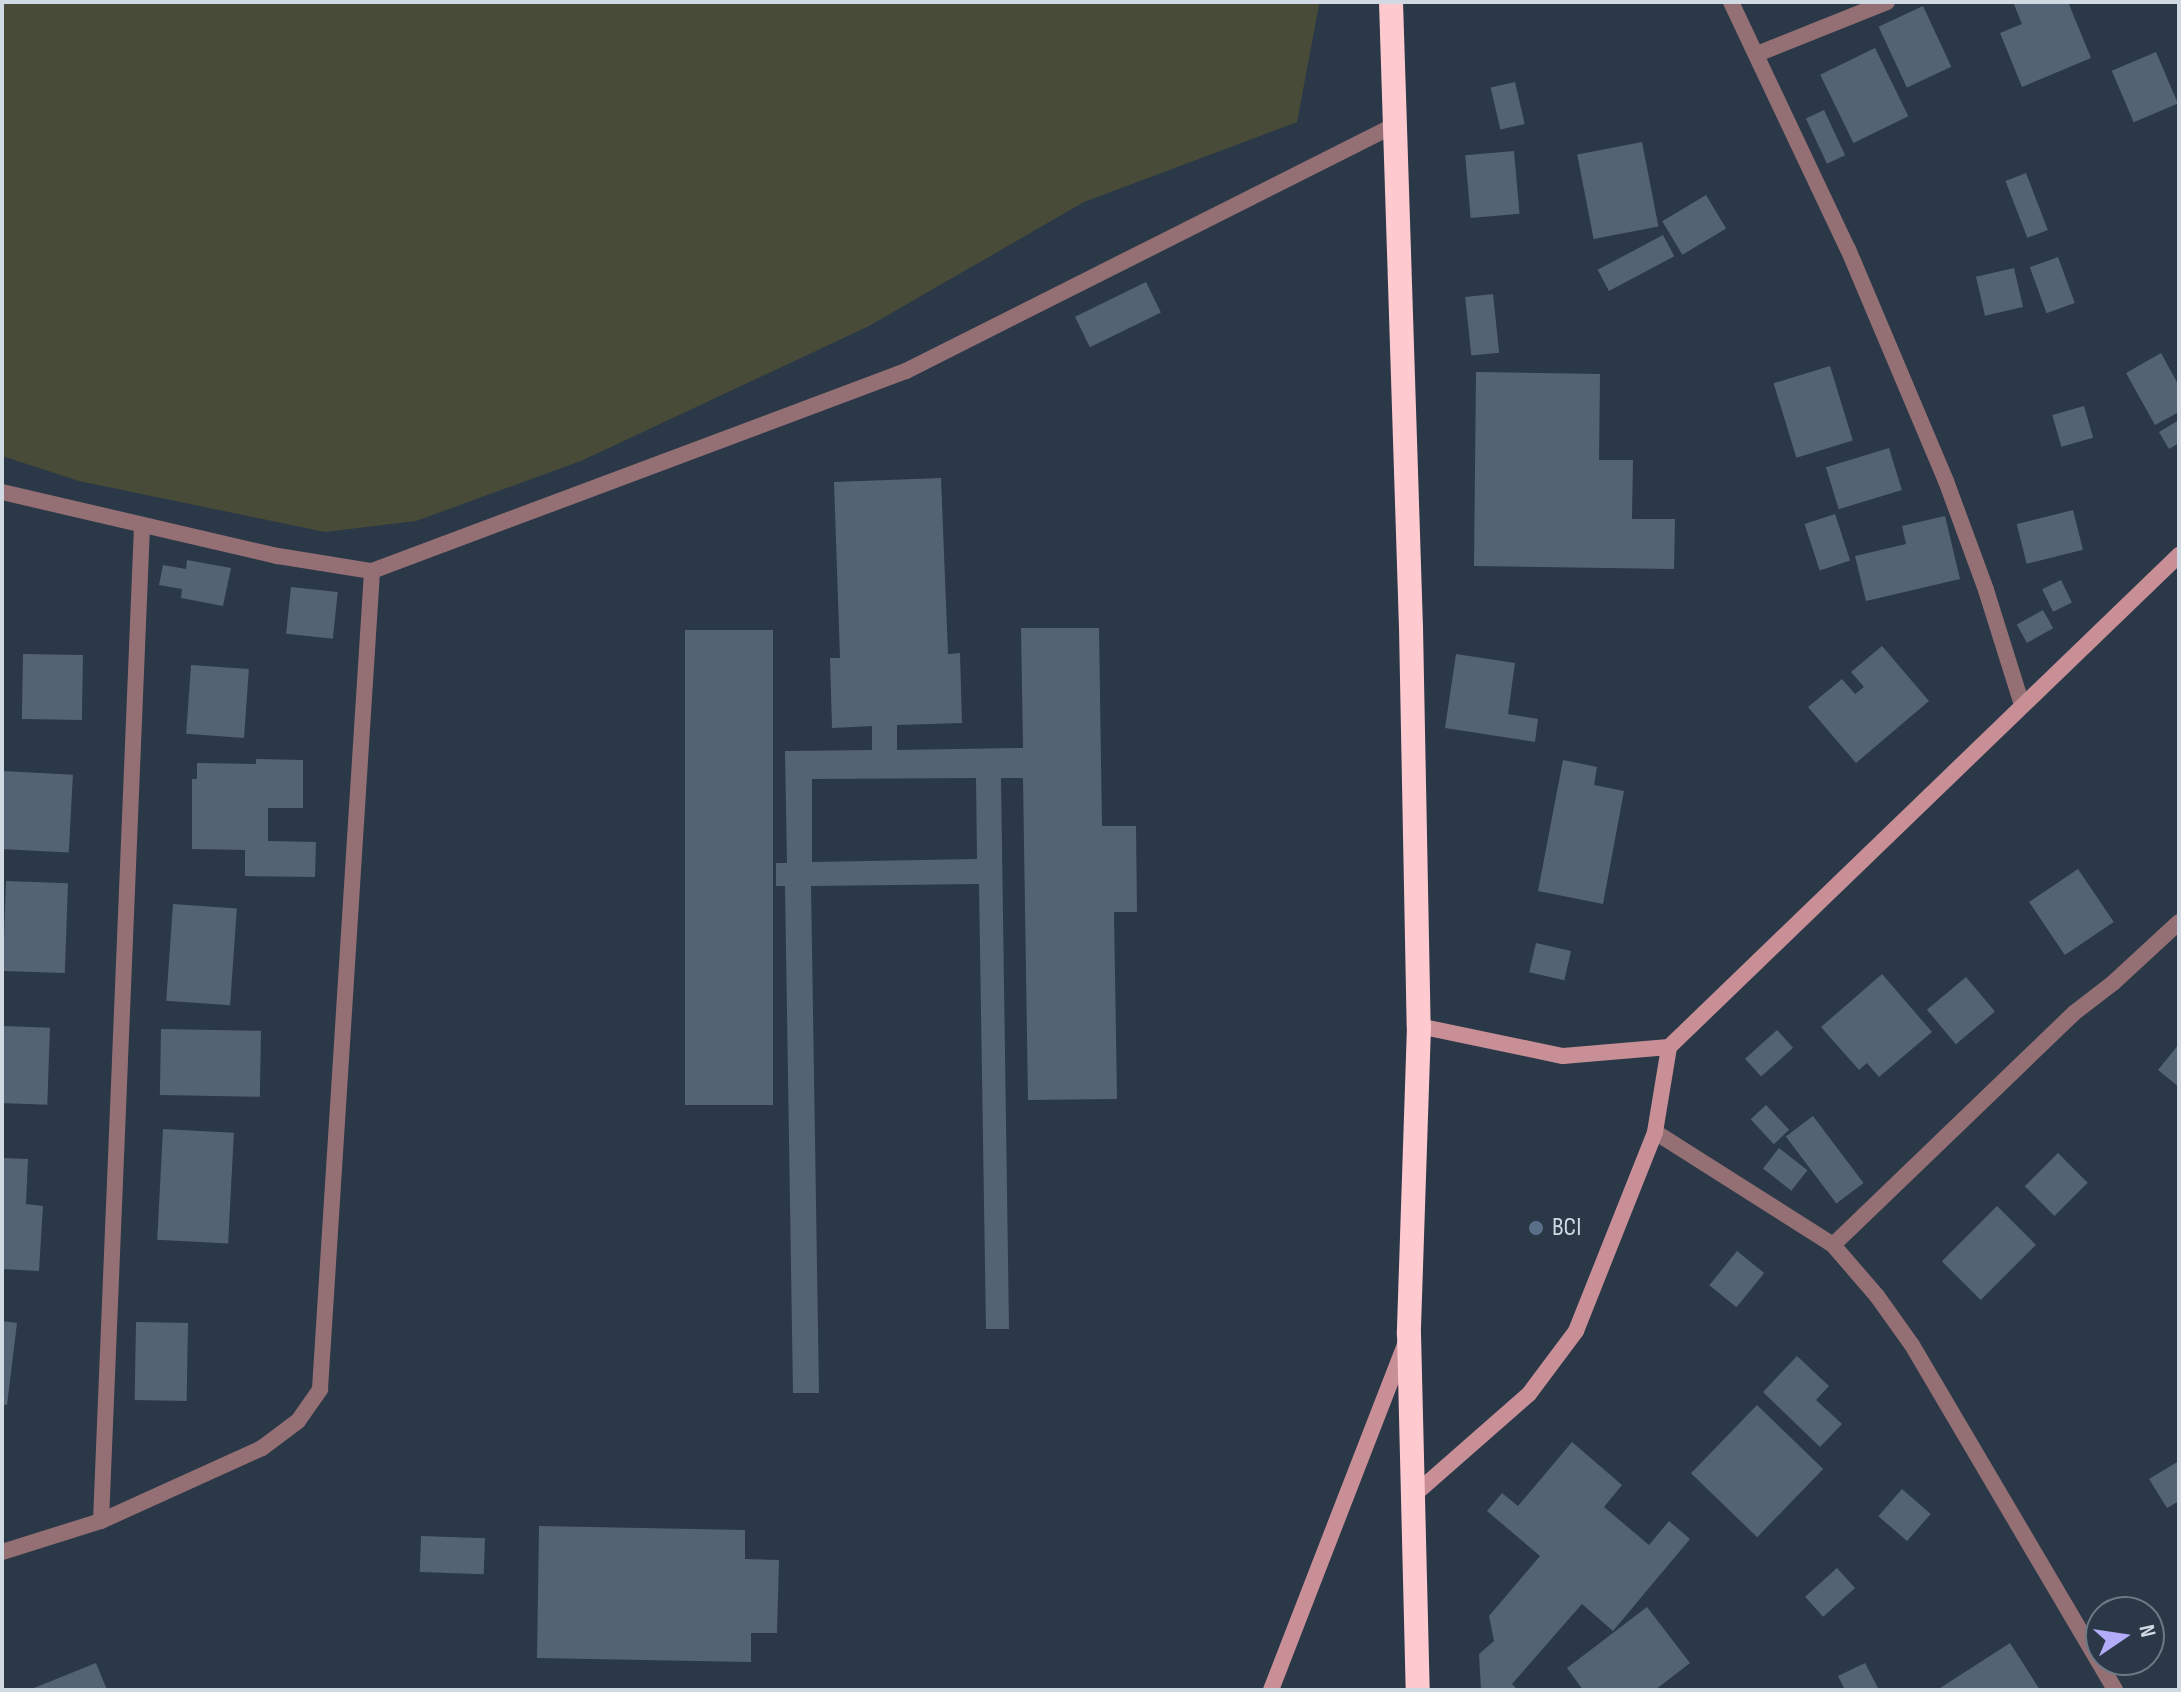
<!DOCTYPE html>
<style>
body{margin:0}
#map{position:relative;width:2181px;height:1692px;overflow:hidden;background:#2a3847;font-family:"Sofia Sans Condensed",sans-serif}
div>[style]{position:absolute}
.green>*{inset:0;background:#484b38}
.building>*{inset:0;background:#546374;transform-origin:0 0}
.street>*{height:16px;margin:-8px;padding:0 8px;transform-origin:8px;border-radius:8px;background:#947075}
.secondary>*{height:16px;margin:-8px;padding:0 8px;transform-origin:8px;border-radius:8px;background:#c88f97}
.highway>*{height:24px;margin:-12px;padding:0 12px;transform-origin:12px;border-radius:12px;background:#ffc9d0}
.dots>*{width:22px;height:22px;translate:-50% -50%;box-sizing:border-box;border:4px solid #2a3847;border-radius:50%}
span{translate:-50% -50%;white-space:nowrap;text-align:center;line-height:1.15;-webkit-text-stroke:8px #2a3847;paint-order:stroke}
.poi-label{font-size:26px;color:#d1dae3}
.left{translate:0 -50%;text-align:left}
.frame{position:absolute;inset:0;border:4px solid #d1dae3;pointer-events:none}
.north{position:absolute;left:2085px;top:1596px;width:80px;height:80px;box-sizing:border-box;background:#2a3847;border:2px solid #6d7985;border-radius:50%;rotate:77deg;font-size:22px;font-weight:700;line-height:32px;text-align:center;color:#d1dae3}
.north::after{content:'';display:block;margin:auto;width:28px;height:36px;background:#b3adf9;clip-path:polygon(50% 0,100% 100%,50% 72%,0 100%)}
</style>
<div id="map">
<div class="green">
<div style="clip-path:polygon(2px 2px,1318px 2px,1319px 5px,1297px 122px,1084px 202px,869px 326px,581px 461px,416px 521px,325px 532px,79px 481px,2px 456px)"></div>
</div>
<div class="building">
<div style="clip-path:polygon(2013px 2px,2068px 2px,2091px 58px,2022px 87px,2000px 33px,2022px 24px)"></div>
<div style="left:1923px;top:6px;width:67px;height:49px;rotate:65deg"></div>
<div style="left:1875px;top:48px;width:76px;height:61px;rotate:64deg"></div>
<div style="left:2156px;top:52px;width:56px;height:48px;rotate:67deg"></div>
<div style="left:1515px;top:82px;width:43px;height:25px;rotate:77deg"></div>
<div style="left:1824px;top:110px;width:50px;height:20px;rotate:65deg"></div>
<div style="left:1642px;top:142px;width:86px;height:66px;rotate:79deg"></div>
<div style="left:1514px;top:151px;width:63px;height:49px;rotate:85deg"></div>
<div style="left:2026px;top:173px;width:61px;height:22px;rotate:69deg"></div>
<div style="left:1706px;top:195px;width:39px;height:51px;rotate:59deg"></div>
<div style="left:1663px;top:235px;width:24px;height:74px;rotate:62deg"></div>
<div style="left:2058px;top:257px;width:49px;height:30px;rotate:70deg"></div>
<div style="left:2014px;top:268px;width:40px;height:39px;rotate:77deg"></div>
<div style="left:1146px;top:282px;width:34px;height:79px;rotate:64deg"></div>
<div style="left:1493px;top:294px;width:59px;height:28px;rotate:84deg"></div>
<div style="clip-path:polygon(2161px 353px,2179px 386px,2179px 412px,2155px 425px,2126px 373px)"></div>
<div style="left:1830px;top:366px;width:78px;height:59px;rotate:73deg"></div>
<div style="clip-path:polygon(1476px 372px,1600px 374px,1599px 460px,1633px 460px,1632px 519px,1675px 519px,1674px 569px,1474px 566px)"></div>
<div style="left:2084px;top:406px;width:33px;height:33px;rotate:74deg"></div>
<div style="clip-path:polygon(2179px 420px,2179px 443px,2169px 449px,2159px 432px)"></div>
<div style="left:1889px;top:448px;width:44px;height:66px;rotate:73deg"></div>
<div style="clip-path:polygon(evenodd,941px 478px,948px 654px,960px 653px,962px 723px,897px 725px,897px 750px,1023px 748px,1021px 628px,1099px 628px,1102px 826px,1136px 826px,1137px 912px,1114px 912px,1117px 1099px,1028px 1100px,1023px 778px,1001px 778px,1009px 1329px,986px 1329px,979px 884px,811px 886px,819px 1393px,793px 1393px,785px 886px,776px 886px,776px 863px,787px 863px,785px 751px,872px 750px,872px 726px,832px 728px,830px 658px,840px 658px,834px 482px,941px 478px,976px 778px,977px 859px,812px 862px,812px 779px,976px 778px)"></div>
<div style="left:2073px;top:510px;width:41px;height:58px;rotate:76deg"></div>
<div style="left:1835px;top:514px;width:49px;height:32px;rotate:72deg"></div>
<div style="clip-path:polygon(1945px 516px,1960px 579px,1866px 601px,1855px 556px,1906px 544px,1902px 526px)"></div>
<div style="clip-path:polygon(187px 560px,231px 568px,223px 606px,181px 598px,182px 589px,159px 585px,163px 565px,186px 569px)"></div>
<div style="left:2061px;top:580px;width:25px;height:21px;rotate:64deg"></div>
<div style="left:291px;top:587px;width:47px;height:47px;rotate:6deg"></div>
<div style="left:2043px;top:610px;width:21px;height:30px;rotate:61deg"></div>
<div style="left:773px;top:630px;width:475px;height:88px;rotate:90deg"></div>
<div style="clip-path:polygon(1882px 646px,1929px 701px,1856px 763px,1808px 707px,1842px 679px,1855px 694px,1864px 687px,1851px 672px)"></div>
<div style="left:23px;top:654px;width:60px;height:65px;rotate:1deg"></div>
<div style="clip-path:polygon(1456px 654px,1515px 663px,1508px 714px,1538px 719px,1535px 742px,1445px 728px)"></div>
<div style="left:191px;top:665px;width:58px;height:69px;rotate:4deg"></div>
<div style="clip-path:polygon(256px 759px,303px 760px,303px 808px,268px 808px,268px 841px,316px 842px,315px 877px,245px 876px,245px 850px,192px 849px,192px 779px,197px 779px,197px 763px,256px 764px)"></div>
<div style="clip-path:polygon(1563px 760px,1597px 767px,1594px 785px,1624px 791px,1603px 904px,1538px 891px)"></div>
<div style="left:2px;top:771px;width:71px;height:78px;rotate:3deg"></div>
<div style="left:2078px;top:869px;width:64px;height:59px;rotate:56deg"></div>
<div style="left:6px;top:881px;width:62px;height:90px;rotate:2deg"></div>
<div style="left:173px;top:904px;width:64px;height:97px;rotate:4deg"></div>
<div style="left:1536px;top:943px;width:36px;height:30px;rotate:13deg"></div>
<div style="clip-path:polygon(1882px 974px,1932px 1032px,1879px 1077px,1867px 1063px,1859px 1070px,1821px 1027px)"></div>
<div style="left:1966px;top:977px;width:45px;height:51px;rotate:50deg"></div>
<div style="left:2px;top:1026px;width:48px;height:77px;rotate:2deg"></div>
<div style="left:161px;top:1029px;width:100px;height:66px;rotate:1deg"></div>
<div style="left:1777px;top:1030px;width:24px;height:43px;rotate:48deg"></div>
<div style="clip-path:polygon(2179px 1044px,2179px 1087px,2158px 1070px)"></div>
<div style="left:1766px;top:1105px;width:34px;height:21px;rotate:47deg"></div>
<div style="left:1813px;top:1116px;width:84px;height:34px;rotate:53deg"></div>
<div style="left:163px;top:1129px;width:71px;height:111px;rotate:3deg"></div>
<div style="left:1779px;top:1148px;width:36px;height:26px;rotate:38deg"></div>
<div style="left:2058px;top:1153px;width:42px;height:47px;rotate:45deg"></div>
<div style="clip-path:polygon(2px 1158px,28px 1159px,26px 1204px,43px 1206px,39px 1271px,2px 1269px)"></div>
<div style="left:1997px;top:1206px;width:55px;height:78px;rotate:45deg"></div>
<div style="left:1737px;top:1251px;width:35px;height:44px;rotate:39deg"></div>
<div style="clip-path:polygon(2px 1321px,17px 1323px,7px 1405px,2px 1404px)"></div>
<div style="left:136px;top:1322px;width:52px;height:78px;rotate:1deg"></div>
<div style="clip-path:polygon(1797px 1356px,1829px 1386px,1816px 1400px,1842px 1424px,1820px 1447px,1763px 1392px)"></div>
<div style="left:1757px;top:1405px;width:92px;height:95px;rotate:44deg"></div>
<div style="clip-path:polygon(1572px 1442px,1622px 1485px,1604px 1507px,1649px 1545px,1669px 1521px,1690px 1539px,1613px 1631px,1582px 1604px,1512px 1684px,1518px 1690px,1481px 1690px,1479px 1654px,1494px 1641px,1489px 1616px,1540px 1556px,1487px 1511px,1502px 1493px,1518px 1506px)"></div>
<div style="clip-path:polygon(2179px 1461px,2179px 1501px,2167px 1508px,2149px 1479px)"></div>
<div style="left:1902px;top:1489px;width:38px;height:36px;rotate:41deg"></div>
<div style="clip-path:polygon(539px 1526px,745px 1530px,745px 1559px,779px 1560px,777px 1633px,751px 1633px,751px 1662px,537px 1658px)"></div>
<div style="left:421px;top:1536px;width:64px;height:36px;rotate:2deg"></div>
<div style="left:1837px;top:1568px;width:27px;height:43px;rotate:48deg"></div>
<div style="clip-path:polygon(1647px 1607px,1690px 1663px,1655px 1690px,1583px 1690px,1567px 1668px)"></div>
<div style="clip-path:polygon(2010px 1643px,2040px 1690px,1937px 1690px)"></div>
<div style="clip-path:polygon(96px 1663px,107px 1690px,29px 1690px)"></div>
<div style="clip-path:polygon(1865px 1663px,1879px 1690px,1845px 1690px,1838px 1676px)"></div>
</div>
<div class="street">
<div style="left:1731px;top:2px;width:273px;rotate:64.7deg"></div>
<div style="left:1848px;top:249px;width:252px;rotate:67.1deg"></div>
<div style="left:1946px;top:481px;width:116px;rotate:69.8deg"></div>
<div style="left:1986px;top:590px;width:121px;rotate:72.6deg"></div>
<div style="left:1757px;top:54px;width:140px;rotate:-21.8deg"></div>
<div style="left:2px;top:492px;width:283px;rotate:13.1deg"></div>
<div style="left:278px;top:556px;width:95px;rotate:9.1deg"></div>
<div style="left:1655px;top:1132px;width:211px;rotate:32.4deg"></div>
<div style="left:1833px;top:1245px;width:67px;rotate:49.2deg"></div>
<div style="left:1877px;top:1296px;width:60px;rotate:54.5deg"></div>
<div style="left:1912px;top:1345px;width:400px;rotate:59.5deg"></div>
<div style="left:1833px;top:1245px;width:335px;rotate:-43.9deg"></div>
<div style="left:2074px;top:1013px;width:49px;rotate:-37.6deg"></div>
<div style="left:2113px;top:983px;width:90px;rotate:-42.7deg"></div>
<div style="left:101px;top:1521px;width:997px;rotate:-87.64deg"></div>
<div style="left:2px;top:1552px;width:104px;rotate:-17.4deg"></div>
<div style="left:101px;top:1521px;width:177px;rotate:-24.4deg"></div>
<div style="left:262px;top:1448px;width:45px;rotate:-36.9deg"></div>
<div style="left:298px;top:1421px;width:39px;rotate:-55deg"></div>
<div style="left:320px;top:1389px;width:820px;rotate:-86.36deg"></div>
<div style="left:372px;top:571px;width:570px;rotate:-20.53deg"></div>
<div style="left:906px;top:371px;width:547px;rotate:-26.71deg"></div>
</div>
<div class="secondary">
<div style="left:1419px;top:1026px;width:147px;rotate:11.8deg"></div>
<div style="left:1563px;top:1056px;width:106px;rotate:-4.9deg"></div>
<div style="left:1415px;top:1494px;width:152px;rotate:-41.3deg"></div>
<div style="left:1529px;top:1394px;width:79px;rotate:-53.3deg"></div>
<div style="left:1576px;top:1331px;width:214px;rotate:-68.3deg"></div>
<div style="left:1655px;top:1132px;width:86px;rotate:-80.6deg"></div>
<div style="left:1669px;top:1047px;width:709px;rotate:-43.97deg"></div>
<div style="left:1271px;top:1690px;width:370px;rotate:-68.8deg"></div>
</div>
<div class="highway">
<div style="left:1391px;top:2px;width:625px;rotate:88.17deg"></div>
<div style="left:1411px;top:627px;width:399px;rotate:88.9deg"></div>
<div style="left:1419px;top:1026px;width:308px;rotate:91.9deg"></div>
<div style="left:1409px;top:1334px;width:356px;rotate:88.6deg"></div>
</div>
<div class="dots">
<div style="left:1536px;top:1228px;background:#5c6f8a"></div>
</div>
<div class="poi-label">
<span class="left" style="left:1552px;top:1228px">BCI</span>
</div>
<div class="frame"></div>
<div class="north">N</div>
</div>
